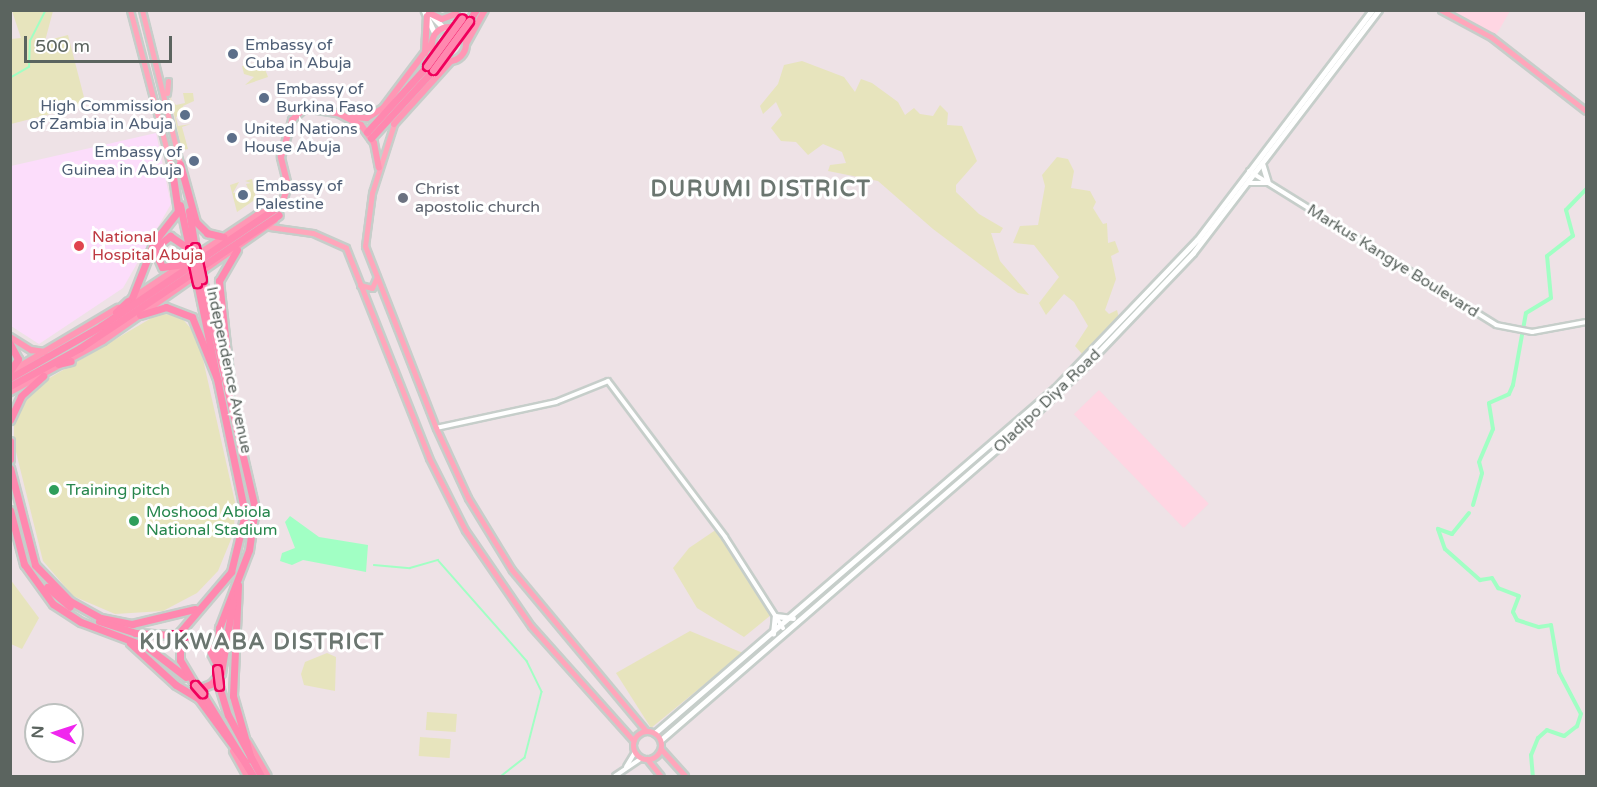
<!DOCTYPE html>
<style>
body{margin:0}
#map{position:relative;width:1597px;height:787px;overflow:hidden;background:#eee2e6;font-family:"Varela Round",sans-serif}
div>[style]{position:absolute}
.commercial>*{inset:0;background:#ffd6e3;transform-origin:0 0}
.medical>*{inset:0;background:#fcddfb}
.green>*{inset:0;background:#e7e4bd;transform-origin:0 0}
.water>*{inset:0;background:#a1ffc4}
.stream>*{height:1.5px;margin:-0.75px;padding:0 0.75px;transform-origin:0.75px;border-radius:0.75px;background:#a1ffc4}
.river>*{height:4px;margin:-2px;padding:0 2px;transform-origin:2px;border-radius:2px;background:#a1ffc4}
.roads{filter:drop-shadow(2px 0 #c6ceca) drop-shadow(-2px 0 #c6ceca) drop-shadow(0 2px #c6ceca) drop-shadow(0 -2px #c6ceca)}
.tertiary>*{height:4px;margin:-2px;padding:0 2px;transform-origin:2px;border-radius:2px;background:#fff}
.secondary>*{height:4.5px;margin:-2.25px;padding:0 2.25px;transform-origin:2.25px;border-radius:2.25px;background:#fff}
.primary>*{height:5px;margin:-2.5px;padding:0 2.5px;transform-origin:2.5px;border-radius:2.5px;background:#ffa6bb}
.primary>.ring{margin:-2.5px;padding:0;box-sizing:content-box;background:none;border:5px solid #ffa6bb;border-radius:50%}
.trunk>*{height:6px;margin:-3px;padding:0 3px;transform-origin:3px;border-radius:3px;background:#ff97b5}
.trunk>.ring{margin:-3px;padding:0;box-sizing:content-box;background:none;border:6px solid #ff97b5;border-radius:50%}
.motorway>*{height:7px;margin:-3.5px;padding:0 3.5px;transform-origin:3.5px;border-radius:3.5px;background:#ff88af}
.bridges{filter:drop-shadow(2px 0 #f0005c) drop-shadow(-2px 0 #f0005c) drop-shadow(0 2px #f0005c) drop-shadow(0 -2px #f0005c)}
.motorway-bridge>*{height:7px;margin:-3.5px;padding:0 3.5px;transform-origin:3.5px;border-radius:3.5px;background:#ff88af}
.dots>*{width:16px;height:16px;translate:-50% -50%;box-sizing:border-box;border:3px solid #fff;border-radius:50%}
span{translate:-50% -50%;white-space:nowrap;text-align:center;line-height:1.15;-webkit-text-stroke:6px #fff;paint-order:stroke}
.service-label{font-size:16px;color:#4e5e75}
.left{translate:0 -50%;text-align:left}
.right{translate:-100% -50%;text-align:right}
.worship-label{font-size:16px;color:#5b616d}
.health-label{font-size:16px;color:#be3a42}
.street-label{font-size:16px;color:#5b645f}
.leisure-label{font-size:16px;color:#27864d}
.district-label{font-size:22px;color:#6b7670;font-weight:700;letter-spacing:1.5px}
.frame{position:absolute;inset:0;border:12px solid #5b645f;pointer-events:none}
.north{position:absolute;left:24px;top:703px;width:60px;height:60px;box-sizing:border-box;background:#fff;border:2px solid #bdc1bf;border-radius:50%;rotate:273deg;font-size:16px;font-weight:700;line-height:24px;text-align:center;color:#5b645f}
.north::after{content:'';display:block;margin:auto;width:21px;height:27px;background:#f026ee;clip-path:polygon(50% 0,100% 100%,50% 72%,0 100%)}
.scale{position:absolute;left:24px;top:36px;width:148px;height:27px;box-sizing:border-box;border:3px solid #5b645f;border-top:0;padding-left:8px;font-size:18px;line-height:21px;white-space:nowrap;color:#5b645f;-webkit-text-stroke:4px #fff;paint-order:stroke}
</style>
<div id="map">
<div class="commercial">
<div style="clip-path:polygon(1446px 11px,1510px 11px,1495px 37px)"></div>
<div style="left:1099px;top:390px;width:158px;height:35px;rotate:46deg"></div>
</div>
<div class="medical">
<div style="clip-path:polygon(156px 133px,171px 204px,123px 288px,39px 344px,11px 326px,11px 166px)"></div>
</div>
<div class="green">
<div style="clip-path:polygon(12px 11px,53px 11px,45px 41px,68px 35px,86px 105px,11px 124px,11px 39px,21px 38px)"></div>
<div style="clip-path:polygon(262px 61px,268px 77px,245px 85px,254px 77px,244px 74px,242px 66px)"></div>
<div style="clip-path:polygon(802px 61px,844px 77px,855px 92px,861px 79px,872px 83px,898px 102px,905px 115px,914px 108px,920px 114px,933px 116px,940px 105px,948px 113px,947px 125px,962px 126px,977px 161px,956px 185px,956px 192px,979px 214px,1003px 228px,1000px 233px,991px 233px,1000px 261px,1029px 295px,1018px 293px,933px 229px,878px 181px,828px 171px,830px 165px,846px 163px,842px 152px,823px 144px,808px 155px,796px 142px,781px 141px,771px 128px,782px 115px,776px 102px,763px 114px,760px 106px,778px 84px,784px 65px)"></div>
<div style="clip-path:polygon(173px 86px,171px 99px,176px 105px,185px 103px,183px 93px,193px 93px,194px 101px,183px 106px,184px 112px,176px 117px,178px 126px,191px 124px,182px 127px,188px 149px,182px 150px,168px 88px)"></div>
<div style="clip-path:polygon(1057px 157px,1068px 159px,1074px 171px,1071px 188px,1090px 191px,1096px 202px,1093px 208px,1103px 224px,1107px 223px,1108px 243px,1115px 241px,1119px 252px,1111px 256px,1116px 279px,1105px 310px,1109px 314px,1117px 310px,1119px 318px,1083px 355px,1075px 346px,1088px 326px,1074px 302px,1064px 294px,1046px 315px,1039px 303px,1059px 277px,1034px 245px,1013px 243px,1020px 226px,1038px 225px,1045px 186px,1042px 175px)"></div>
<div style="clip-path:polygon(252px 179px,256px 199px,237px 212px,230px 185px,239px 182px,233px 193px,240px 192px,239px 196px,247px 202px,251px 195px,246px 184px,251px 183px,245px 181px)"></div>
<div style="clip-path:polygon(160px 313px,181px 317px,198px 337px,235px 502px,234px 532px,218px 571px,197px 593px,163px 611px,115px 614px,73px 596px,43px 561px,14px 444px,14px 422px,23px 400px,41px 383px)"></div>
<div style="clip-path:polygon(717px 529px,771px 615px,744px 637px,697px 608px,673px 568px,689px 548px)"></div>
<div style="clip-path:polygon(10px 579px,39px 618px,22px 649px,11px 644px)"></div>
<div style="clip-path:polygon(690px 631px,743px 653px,651px 728px,616px 673px)"></div>
<div style="clip-path:polygon(327px 653px,336px 657px,335px 691px,304px 685px,301px 674px,305px 662px)"></div>
<div style="left:427px;top:712px;width:30px;height:18px;rotate:4deg"></div>
<div style="left:420px;top:737px;width:31px;height:19px;rotate:4deg"></div>
</div>
<div class="water">
<div style="clip-path:polygon(290px 516px,319px 537px,368px 545px,366px 572px,303px 560px,292px 565px,280px 561px,282px 553px,295px 548px,285px 522px)"></div>
</div>
<div class="stream">
<div style="left:10px;top:78px;width:22px;rotate:-30deg"></div>
<div style="left:29px;top:67px;width:26px;rotate:-88deg"></div>
<div style="left:30px;top:41px;width:35px;rotate:-63deg"></div>
<div style="left:374px;top:565px;width:36px;rotate:5deg"></div>
<div style="left:410px;top:568px;width:29px;rotate:-16deg"></div>
<div style="left:438px;top:560px;width:135px;rotate:48.6deg"></div>
<div style="left:527px;top:661px;width:34px;rotate:64deg"></div>
<div style="left:542px;top:692px;width:68px;rotate:104.4deg"></div>
<div style="left:525px;top:758px;width:29px;rotate:142deg"></div>
</div>
<div class="river">
<div style="left:1473px;top:505px;width:33px;rotate:-74deg"></div>
<div style="left:1482px;top:473px;width:11px;rotate:-105deg"></div>
<div style="left:1479px;top:462px;width:36px;rotate:-67deg"></div>
<div style="left:1493px;top:429px;width:26px;rotate:-99deg"></div>
<div style="left:1489px;top:403px;width:22px;rotate:-24deg"></div>
<div style="left:1509px;top:394px;width:10px;rotate:-66deg"></div>
<div style="left:1513px;top:385px;width:73px;rotate:-79.8deg"></div>
<div style="left:1526px;top:313px;width:29px;rotate:-31deg"></div>
<div style="left:1551px;top:298px;width:42px;rotate:-95.4deg"></div>
<div style="left:1547px;top:256px;width:33px;rotate:-38deg"></div>
<div style="left:1573px;top:236px;width:27px;rotate:-105deg"></div>
<div style="left:1566px;top:210px;width:29px;rotate:-46deg"></div>
<div style="left:1469px;top:513px;width:27px;rotate:129deg"></div>
<div style="left:1452px;top:534px;width:15px;rotate:-160deg"></div>
<div style="left:1438px;top:529px;width:21px;rotate:71deg"></div>
<div style="left:1445px;top:549px;width:47px;rotate:41.5deg"></div>
<div style="left:1480px;top:580px;width:12px;rotate:-9deg"></div>
<div style="left:1492px;top:578px;width:12px;rotate:59deg"></div>
<div style="left:1498px;top:588px;width:22px;rotate:21deg"></div>
<div style="left:1519px;top:596px;width:17px;rotate:111deg"></div>
<div style="left:1513px;top:612px;width:9px;rotate:63deg"></div>
<div style="left:1517px;top:620px;width:23px;rotate:18deg"></div>
<div style="left:1539px;top:627px;width:12px;rotate:-9deg"></div>
<div style="left:1551px;top:625px;width:48px;rotate:80.3deg"></div>
<div style="left:1559px;top:672px;width:47px;rotate:62.4deg"></div>
<div style="left:1581px;top:714px;width:13px;rotate:108deg"></div>
<div style="left:1577px;top:726px;width:16px;rotate:142deg"></div>
<div style="left:1564px;top:736px;width:18px;rotate:-161deg"></div>
<div style="left:1547px;top:730px;width:12px;rotate:138deg"></div>
<div style="left:1538px;top:738px;width:18px;rotate:112deg"></div>
<div style="left:1531px;top:755px;width:21px;rotate:85deg"></div>
</div>
<div class="roads">
<div class="tertiary">
<div style="left:1249px;top:171px;width:291px;rotate:31.9deg"></div>
<div style="left:1496px;top:325px;width:37px;rotate:11deg"></div>
<div style="left:1532px;top:332px;width:55px;rotate:-10.5deg"></div>
<div style="left:436px;top:428px;width:123px;rotate:-12.2deg"></div>
<div style="left:556px;top:402px;width:56px;rotate:-22deg"></div>
<div style="left:608px;top:381px;width:195px;rotate:53.1deg"></div>
<div style="left:725px;top:537px;width:108px;rotate:57.5deg"></div>
<div style="left:626px;top:767px;width:17px;rotate:-59deg"></div>
<div style="left:615px;top:776px;width:32px;rotate:-34deg"></div>
</div>
<div class="secondary">
<div style="left:424px;top:10px;width:26px;rotate:65deg"></div>
<div style="left:429px;top:13px;width:21px;rotate:45deg"></div>
<div style="left:1263px;top:165px;width:17px;rotate:73deg"></div>
<div style="left:1248px;top:183px;width:19px"></div>
<div style="left:773px;top:634px;width:18px;rotate:-84deg"></div>
<div style="left:775px;top:616px;width:18px;rotate:6deg"></div>
<div style="left:655px;top:733px;width:528px;rotate:-40.78deg"></div>
<div style="left:1055px;top:388px;width:205px;rotate:-46.2deg"></div>
<div style="left:1197px;top:240px;width:289px;rotate:-52.7deg"></div>
<div style="left:661px;top:740px;width:463px;rotate:-40.9deg"></div>
<div style="left:1011px;top:437px;width:105px;rotate:-43.8deg"></div>
<div style="left:1087px;top:364px;width:153px;rotate:-46.3deg"></div>
<div style="left:1193px;top:253px;width:306px;rotate:-52.6deg"></div>
</div>
<div class="primary">
<div style="left:130px;top:10px;width:165px;rotate:75.3deg"></div>
<div style="left:142px;top:10px;width:159px;rotate:76.1deg"></div>
<div style="left:1441px;top:10px;width:57px;rotate:28.4deg"></div>
<div style="left:1491px;top:37px;width:120px;rotate:37.9deg"></div>
<div style="left:167px;top:93px;width:12px;rotate:-85deg"></div>
<div style="left:394px;top:124px;width:72px;rotate:107.7deg"></div>
<div style="left:372px;top:193px;width:53px;rotate:97.5deg"></div>
<div style="left:365px;top:246px;width:195px;rotate:68.7deg"></div>
<div style="left:436px;top:428px;width:77px;rotate:65.4deg"></div>
<div style="left:468px;top:498px;width:84px;rotate:58.6deg"></div>
<div style="left:512px;top:570px;width:209px;rotate:50.2deg"></div>
<div style="left:270px;top:227px;width:43px;rotate:7.9deg"></div>
<div style="left:313px;top:233px;width:36px;rotate:24deg"></div>
<div style="left:346px;top:248px;width:226px;rotate:68.4deg"></div>
<div style="left:429px;top:458px;width:80px;rotate:63.4deg"></div>
<div style="left:465px;top:530px;width:116px;rotate:55.5deg"></div>
<div style="left:531px;top:626px;width:154px;rotate:48.2deg"></div>
<div style="left:360px;top:285px;width:12px;rotate:14deg"></div>
<div style="left:372px;top:288px;width:12px;rotate:-66deg"></div>
<div class="ring" style="left:633px;top:731px;width:23px;height:23px"></div>
<div style="left:661px;top:749px;width:36px;rotate:48deg"></div>
<div style="left:647px;top:759px;width:22px;rotate:51deg"></div>
</div>
<div class="trunk">
<div style="left:429px;top:13px;width:14px;rotate:25deg"></div>
<div style="left:442px;top:19px;width:15px;rotate:-20deg"></div>
<div class="ring" style="left:432px;top:27px;width:28px;height:28px"></div>
<div style="left:466px;top:44px;width:39px;rotate:-61deg"></div>
<div style="left:425px;top:53px;width:37px;rotate:-87deg"></div>
<div style="left:352px;top:117px;width:15px;rotate:4deg"></div>
<div style="left:367px;top:118px;width:19px;rotate:-32deg"></div>
<div style="left:383px;top:108px;width:81px;rotate:-53deg"></div>
<div style="left:394px;top:124px;width:85px;rotate:-47.9deg"></div>
<div style="left:131px;top:299px;width:151px;rotate:-33.7deg"></div>
<div style="left:257px;top:215px;width:27px;rotate:-24deg"></div>
<div style="left:282px;top:204px;width:19px;rotate:-72deg"></div>
<div style="left:288px;top:186px;width:30px;rotate:-104deg"></div>
<div style="left:281px;top:157px;width:39px;rotate:-73deg"></div>
<div style="left:292px;top:120px;width:18px;rotate:-43deg"></div>
<div style="left:305px;top:108px;width:33px;rotate:9deg"></div>
<div style="left:338px;top:113px;width:26px;rotate:28deg"></div>
<div style="left:361px;top:125px;width:22px;rotate:54deg"></div>
<div style="left:374px;top:143px;width:25px;rotate:79deg"></div>
<div style="left:10px;top:337px;width:25px;rotate:32deg"></div>
<div style="left:31px;top:350px;width:14px;rotate:8deg"></div>
<div style="left:10px;top:372px;width:126px;rotate:-30.7deg"></div>
<div style="left:10px;top:392px;width:106px;rotate:-28.7deg"></div>
<div style="left:103px;top:341px;width:210px;rotate:-35.1deg"></div>
<div style="left:248px;top:742px;width:39px;rotate:60deg"></div>
<div style="left:233px;top:751px;width:29px;rotate:61deg"></div>
</div>
<div class="motorway">
<div style="left:469px;top:21px;width:13px;rotate:-58deg"></div>
<div style="left:367px;top:132px;width:89px;rotate:-47.7deg"></div>
<div style="left:371px;top:138px;width:92px;rotate:-47.6deg"></div>
<div style="left:180px;top:164px;width:60px;rotate:74.6deg"></div>
<div style="left:196px;top:222px;width:16px;rotate:45deg"></div>
<div style="left:207px;top:233px;width:17px;rotate:13deg"></div>
<div style="left:180px;top:205px;width:43px;rotate:77.9deg"></div>
<div style="left:189px;top:211px;width:36px;rotate:81deg"></div>
<div style="left:184px;top:264px;width:22px;rotate:172deg"></div>
<div style="left:162px;top:267px;width:20px;rotate:-114deg"></div>
<div style="left:154px;top:249px;width:21px;rotate:-39deg"></div>
<div style="left:170px;top:236px;width:23px;rotate:34deg"></div>
<div style="left:202px;top:279px;width:235px;rotate:77deg"></div>
<div style="left:255px;top:508px;width:42px;rotate:98.1deg"></div>
<div style="left:249px;top:550px;width:84px;rotate:111deg"></div>
<div style="left:219px;top:628px;width:41px;rotate:92.8deg"></div>
<div style="left:132px;top:298px;width:60px;rotate:-68.6deg"></div>
<div style="left:154px;top:242px;width:39px;rotate:-52deg"></div>
<div style="left:178px;top:211px;width:41px;rotate:-98.3deg"></div>
<div style="left:116px;top:312px;width:16px;rotate:-43deg"></div>
<div style="left:140px;top:315px;width:27px;rotate:-17deg"></div>
<div style="left:166px;top:307px;width:28px;rotate:21deg"></div>
<div style="left:192px;top:317px;width:69px;rotate:67.9deg"></div>
<div style="left:10px;top:344px;width:17px;rotate:62deg"></div>
<div style="left:18px;top:359px;width:14px;rotate:124deg"></div>
<div style="left:58px;top:364px;width:13px;rotate:-13deg"></div>
<div style="left:10px;top:378px;width:105px;rotate:-29.7deg"></div>
<div style="left:101px;top:326px;width:218px;rotate:-34deg"></div>
<div style="left:230px;top:382px;width:102px;rotate:-96.2deg"></div>
<div style="left:219px;top:281px;width:36px;rotate:-60deg"></div>
<div style="left:10px;top:386px;width:80px;rotate:-28.5deg"></div>
<div style="left:80px;top:348px;width:239px;rotate:-33.8deg"></div>
<div style="left:10px;top:420px;width:26px;rotate:-65deg"></div>
<div style="left:21px;top:396px;width:30px;rotate:-42deg"></div>
<div style="left:10px;top:441px;width:18px;rotate:90deg"></div>
<div style="left:10px;top:468px;width:100px;rotate:75.5deg"></div>
<div style="left:35px;top:565px;width:50px;rotate:45.8deg"></div>
<div style="left:70px;top:601px;width:35px;rotate:29deg"></div>
<div style="left:101px;top:618px;width:32px;rotate:11deg"></div>
<div style="left:132px;top:624px;width:65px;rotate:-13.4deg"></div>
<div style="left:10px;top:510px;width:56px;rotate:75.5deg"></div>
<div style="left:24px;top:564px;width:49px;rotate:54.1deg"></div>
<div style="left:53px;top:604px;width:33px;rotate:33deg"></div>
<div style="left:81px;top:622px;width:71px;rotate:20.7deg"></div>
<div style="left:147px;top:647px;width:49px;rotate:37.6deg"></div>
<div style="left:238px;top:585px;width:111px;rotate:92.6deg"></div>
<div style="left:233px;top:696px;width:66px;rotate:74.1deg"></div>
<div style="left:47px;top:587px;width:30px;rotate:41deg"></div>
<div style="left:99px;top:621px;width:38px;rotate:18deg"></div>
<div style="left:135px;top:633px;width:38px;rotate:3deg"></div>
<div style="left:182px;top:635px;width:25px;rotate:18deg"></div>
<div style="left:206px;top:643px;width:20px;rotate:63deg"></div>
<div style="left:130px;top:643px;width:62px;rotate:42.4deg"></div>
<div style="left:176px;top:685px;width:26px;rotate:31deg"></div>
<div style="left:198px;top:698px;width:79px;rotate:53.7deg"></div>
<div style="left:195px;top:685px;width:29px;rotate:-121deg"></div>
<div style="left:180px;top:660px;width:28px;rotate:-90deg"></div>
<div style="left:180px;top:632px;width:79px;rotate:-49.6deg"></div>
<div style="left:231px;top:572px;width:60px;rotate:-76.4deg"></div>
<div style="left:245px;top:514px;width:236px;rotate:-101.7deg"></div>
<div style="left:219px;top:686px;width:30px;rotate:73deg"></div>
<div style="left:228px;top:715px;width:69px;rotate:61.6deg"></div>
<div style="left:196px;top:690px;width:16px;rotate:-22deg"></div>
<div style="left:211px;top:684px;width:15px;rotate:-48deg"></div>
<div style="left:221px;top:673px;width:74px;rotate:-80.7deg"></div>
<div style="left:202px;top:693px;width:97px;rotate:58.4deg"></div>
</div>
</div>
<div class="bridges">
<div class="motorway-bridge">
<div style="left:427px;top:66px;width:59px;rotate:-53.9deg"></div>
<div style="left:433px;top:70px;width:61px;rotate:-53.7deg"></div>
<div style="left:195px;top:247px;width:33px;rotate:78deg"></div>
<div style="left:190px;top:250px;width:34px;rotate:78deg"></div>
<div style="left:173px;top:635px;width:9px"></div>
<div style="left:217px;top:669px;width:17px;rotate:83deg"></div>
<div style="left:195px;top:685px;width:11px;rotate:49deg"></div>
</div>
</div>
<div class="dots">
<div style="left:233px;top:54px;background:#5c6f8a"></div>
<div style="left:264px;top:98px;background:#5c6f8a"></div>
<div style="left:185px;top:115px;background:#5c6f8a"></div>
<div style="left:232px;top:138px;background:#5c6f8a"></div>
<div style="left:194px;top:161px;background:#5c6f8a"></div>
<div style="left:243px;top:195px;background:#5c6f8a"></div>
<div style="left:403px;top:198px;background:#6b7280"></div>
<div style="left:79px;top:246px;background:#e0444e"></div>
<div style="left:54px;top:490px;background:#2e9e5b"></div>
<div style="left:134px;top:521px;background:#2e9e5b"></div>
</div>
<div class="service-label">
<span class="left" style="left:245px;top:54px">Embassy of<br>Cuba in Abuja</span>
<span class="left" style="left:276px;top:98px">Embassy of<br>Burkina Faso</span>
<span class="right" style="left:173px;top:115px">High Commission<br>of Zambia in Abuja</span>
<span class="left" style="left:244px;top:138px">United Nations<br>House Abuja</span>
<span class="right" style="left:182px;top:161px">Embassy of<br>Guinea in Abuja</span>
<span class="left" style="left:255px;top:195px">Embassy of<br>Palestine</span>
</div>
<div class="worship-label">
<span class="left" style="left:415px;top:198px">Christ<br>apostolic church</span>
</div>
<div class="health-label">
<span class="left" style="left:92px;top:246px">National<br>Hospital Abuja</span>
</div>
<div class="street-label">
<span style="left:1393px;top:261px;rotate:32deg">Markus Kangye Boulevard</span>
<span style="left:229px;top:370px;rotate:78deg">Independence Avenue</span>
<span style="left:1047px;top:401px;rotate:-44deg">Oladipo Diya Road</span>
</div>
<div class="leisure-label">
<span class="left" style="left:66px;top:490px">Training pitch</span>
<span class="left" style="left:146px;top:521px">Moshood Abiola<br>National Stadium</span>
</div>
<div class="district-label">
<span style="left:761px;top:190px">DURUMI DISTRICT</span>
<span style="left:262px;top:643px">KUKWABA DISTRICT</span>
</div>
<div class="frame"></div>
<div class="north">N</div>
<div class="scale">500 m</div>
</div>
